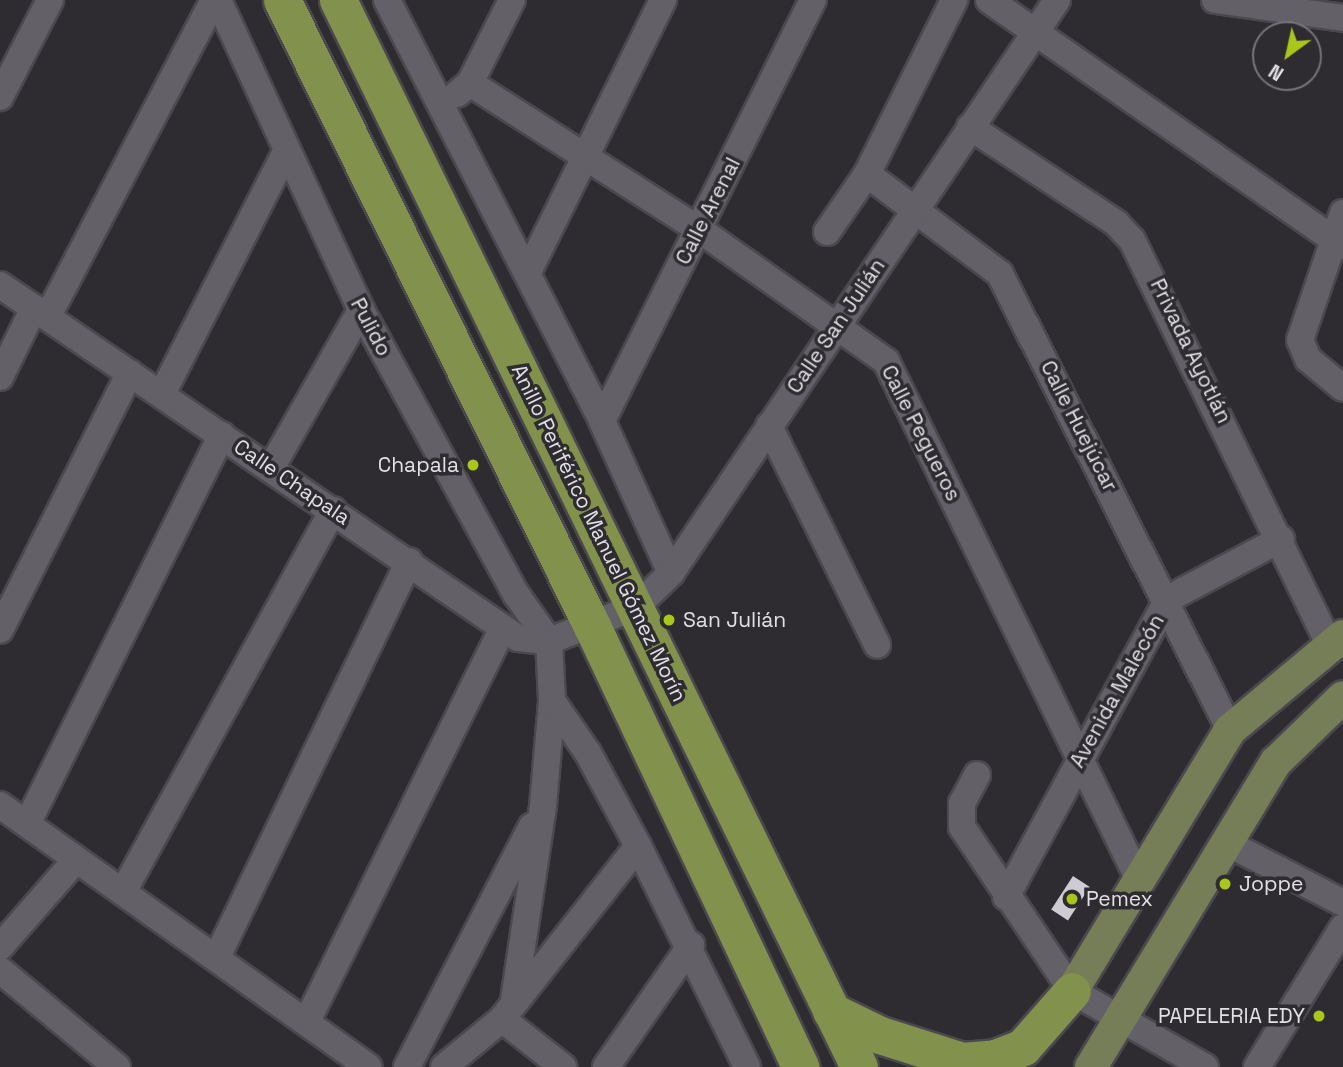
<!DOCTYPE html>
<meta charset="utf-8">
<style>
body{margin:0}
#map{position:relative;width:1343px;height:1067px;overflow:hidden;background:#2e2b31;font-family:"Space Grotesk",sans-serif}
div>[style]{position:absolute}
.building>*{inset:0;background:#cfcbd3;transform-origin:0 0}
.roads{filter:drop-shadow(2px 0 #4b484e) drop-shadow(-2px 0 #4b484e) drop-shadow(0 2px #4b484e) drop-shadow(0 -2px #4b484e)}
.minor>*{height:26px;margin:-13px;padding:0 13px;transform-origin:13px;border-radius:13px;background:#636067}
.major>*{height:32px;margin:-16px;padding:0 16px;transform-origin:16px;border-radius:16px;background:#767e57}
.highway>*{height:37px;margin:-18.5px;padding:0 18.5px;transform-origin:18.5px;border-radius:18.5px;background:#82924c}
.dots>*{width:19px;height:19px;translate:-50% -50%;box-sizing:border-box;border:4px solid #2e2b31;border-radius:50%}
span{translate:-50% -50%;white-space:nowrap;text-align:center;line-height:1.15;-webkit-text-stroke:7px #2e2b31;paint-order:stroke}
.street-label{font-size:21px;color:#e2e0e4}
.poi-label{font-size:21px;color:#e2e0e4}
.right{translate:-100% -50%;text-align:right}
.left{translate:0 -50%;text-align:left}
.north{position:absolute;left:1252px;top:21px;width:70px;height:70px;box-sizing:border-box;background:#2e2b31;border:2px solid #767379;border-radius:50%;rotate:213deg;font-size:19px;font-weight:700;line-height:28px;text-align:center;color:#e2e0e4}
.north::after{content:'';display:block;margin:auto;width:24px;height:32px;background:#a9c71a;clip-path:polygon(50% 0,100% 100%,50% 72%,0 100%)}
</style>
<div id="map">
<div class="building">
<div style="left:1073px;top:876px;width:20px;height:40px;rotate:33deg"></div>
</div>
<div class="roads">
<div class="minor">
<div style="left:218px;top:0;width:341px;rotate:65.2deg"></div>
<div style="left:361px;top:310px;width:324px;rotate:61.4deg"></div>
<div style="left:516px;top:594px;width:57px;rotate:54.9deg"></div>
<div style="left:549px;top:641px;width:60px;rotate:87.1deg"></div>
<div style="left:552px;top:701px;width:105px;rotate:94.9deg"></div>
<div style="left:543px;top:806px;width:197px;rotate:98.5deg"></div>
<div style="left:387px;top:0;width:473px;rotate:62.9deg"></div>
<div style="left:602px;top:421px;width:167px;rotate:65.6deg"></div>
<div style="left:989px;top:0;width:431px;rotate:34.8deg"></div>
<div style="left:1215px;top:0;width:129px;rotate:8deg"></div>
<div style="left:470px;top:83px;width:273px;rotate:32.6deg"></div>
<div style="left:700px;top:230px;width:228px;rotate:35.2deg"></div>
<div style="left:886px;top:361px;width:577px;rotate:64.01deg"></div>
<div style="left:457px;top:94px;width:17px;rotate:-40deg"></div>
<div style="left:470px;top:83px;width:93px;rotate:-63.2deg"></div>
<div style="left:0;top:97px;width:109px;rotate:-62.7deg"></div>
<div style="left:970px;top:127px;width:175px;rotate:33.3deg"></div>
<div style="left:1116px;top:223px;width:23px;rotate:47deg"></div>
<div style="left:1132px;top:240px;width:449px;rotate:64deg"></div>
<div style="left:867px;top:174px;width:166px;rotate:36.9deg"></div>
<div style="left:1000px;top:274px;width:511px;rotate:63.23deg"></div>
<div style="left:1343px;top:213px;width:134px;rotate:108.7deg"></div>
<div style="left:1300px;top:340px;width:21px;rotate:67deg"></div>
<div style="left:1308px;top:359px;width:45px;rotate:39.6deg"></div>
<div style="left:827px;top:232px;width:70px;rotate:-55.4deg"></div>
<div style="left:867px;top:174px;width:195px;rotate:-63.4deg"></div>
<div style="left:528px;top:272px;width:304px;rotate:-63.6deg"></div>
<div style="left:0;top:285px;width:609px;rotate:34.29deg"></div>
<div style="left:503px;top:628px;width:18px;rotate:34deg"></div>
<div style="left:518px;top:638px;width:31px;rotate:6deg"></div>
<div style="left:549px;top:641px;width:93px;rotate:-21.3deg"></div>
<div style="left:636px;top:607px;width:49px;rotate:-44.2deg"></div>
<div style="left:671px;top:573px;width:691px;rotate:-56.03deg"></div>
<div style="left:48px;top:316px;width:357px;rotate:-62.3deg"></div>
<div style="left:0;top:377px;width:77px;rotate:-63.8deg"></div>
<div style="left:162px;top:394px;width:274px;rotate:-62.9deg"></div>
<div style="left:602px;top:421px;width:471px;rotate:-63.4deg"></div>
<div style="left:769px;top:426px;width:244px;rotate:63.7deg"></div>
<div style="left:271px;top:468px;width:182px;rotate:-60.3deg"></div>
<div style="left:0;top:630px;width:288px;rotate:-63.2deg"></div>
<div style="left:552px;top:701px;width:63px;rotate:55.3deg"></div>
<div style="left:588px;top:753px;width:106px;rotate:61.7deg"></div>
<div style="left:638px;top:846px;width:246px;rotate:63.7deg"></div>
<div style="left:977px;top:775px;width:32px;rotate:118deg"></div>
<div style="left:962px;top:803px;width:24px;rotate:90deg"></div>
<div style="left:962px;top:827px;width:197px;rotate:56.1deg"></div>
<div style="left:1072px;top:991px;width:153px;rotate:29.7deg"></div>
<div style="left:0;top:805px;width:452px;rotate:35.4deg"></div>
<div style="left:27px;top:824px;width:435px;rotate:-63.4deg"></div>
<div style="left:1227px;top:843px;width:131px;rotate:27.3deg"></div>
<div style="left:123px;top:892px;width:436px;rotate:-61.2deg"></div>
<div style="left:1006px;top:897px;width:339px;rotate:-61.5deg"></div>
<div style="left:1168px;top:599px;width:128px;rotate:-28deg"></div>
<div style="left:0;top:947px;width:114px;rotate:-48.9deg"></div>
<div style="left:217px;top:957px;width:440px;rotate:-64.1deg"></div>
<div style="left:0;top:970px;width:152px;rotate:39.7deg"></div>
<div style="left:502px;top:1019px;width:78px;rotate:38.2deg"></div>
<div style="left:307px;top:1021px;width:439px;rotate:-63.5deg"></div>
<div style="left:407px;top:1067px;width:271px;rotate:-62.6deg"></div>
<div style="left:444px;top:1067px;width:75px;rotate:-39.6deg"></div>
<div style="left:502px;top:1019px;width:220px;rotate:-51.8deg"></div>
<div style="left:606px;top:1067px;width:149px;rotate:-55.1deg"></div>
<div style="left:1257px;top:1067px;width:164px;rotate:-58.4deg"></div>
</div>
<div class="major">
<div style="left:1072px;top:991px;width:305px;rotate:-58.8deg"></div>
<div style="left:1230px;top:730px;width:147px;rotate:-39.8deg"></div>
<div style="left:1091px;top:1067px;width:357px;rotate:-58.8deg"></div>
<div style="left:1276px;top:762px;width:93px;rotate:-44.1deg"></div>
</div>
<div class="highway">
<div style="left:282px;top:0;width:699px;rotate:63.66deg"></div>
<div style="left:592px;top:626px;width:488px;rotate:64.7deg"></div>
<div style="left:338px;top:0;width:1187px;rotate:63.97deg"></div>
<div style="left:831px;top:1011px;width:55px;rotate:26.1deg"></div>
<div style="left:880px;top:1035px;width:86px;rotate:17.6deg"></div>
<div style="left:962px;top:1061px;width:33px;rotate:-5deg"></div>
<div style="left:995px;top:1058px;width:30px;rotate:-21deg"></div>
<div style="left:1023px;top:1047px;width:74px;rotate:-48.8deg"></div>
</div>
</div>
<div class="dots">
<div style="left:473px;top:465px;background:#a9c71a"></div>
<div style="left:669px;top:620px;background:#a9c71a"></div>
<div style="left:1225px;top:884px;background:#a9c71a"></div>
<div style="left:1072px;top:899px;background:#a9c71a"></div>
<div style="left:1319px;top:1016px;background:#a9c71a"></div>
</div>
<div class="street-label">
<span style="left:708px;top:211px;rotate:-63deg">Calle Arenal</span>
<span style="left:836px;top:326px;rotate:-56deg">Calle San Julián</span>
<span style="left:371px;top:327px;rotate:62deg">Pulido</span>
<span style="left:1191px;top:351px;rotate:64deg">Privada Ayotlán</span>
<span style="left:1079px;top:426px;rotate:63deg">Calle Huejúcar</span>
<span style="left:921px;top:433px;rotate:63deg">Calle Pegueros</span>
<span style="left:292px;top:482px;rotate:34deg">Calle Chapala</span>
<span style="left:599px;top:533px;rotate:64deg">Anillo Periférico Manuel Gómez Morín</span>
<span style="left:1117px;top:691px;rotate:-61deg">Avenida Malecón</span>
</div>
<div class="poi-label">
<span class="right" style="left:459px;top:465px">Chapala</span>
<span class="left" style="left:683px;top:620px">San Julián</span>
<span class="left" style="left:1239px;top:884px">Joppe</span>
<span class="left" style="left:1086px;top:899px">Pemex</span>
<span class="right" style="left:1305px;top:1016px">PAPELERIA EDY</span>
</div>
<div class="north">N</div>
</div>
